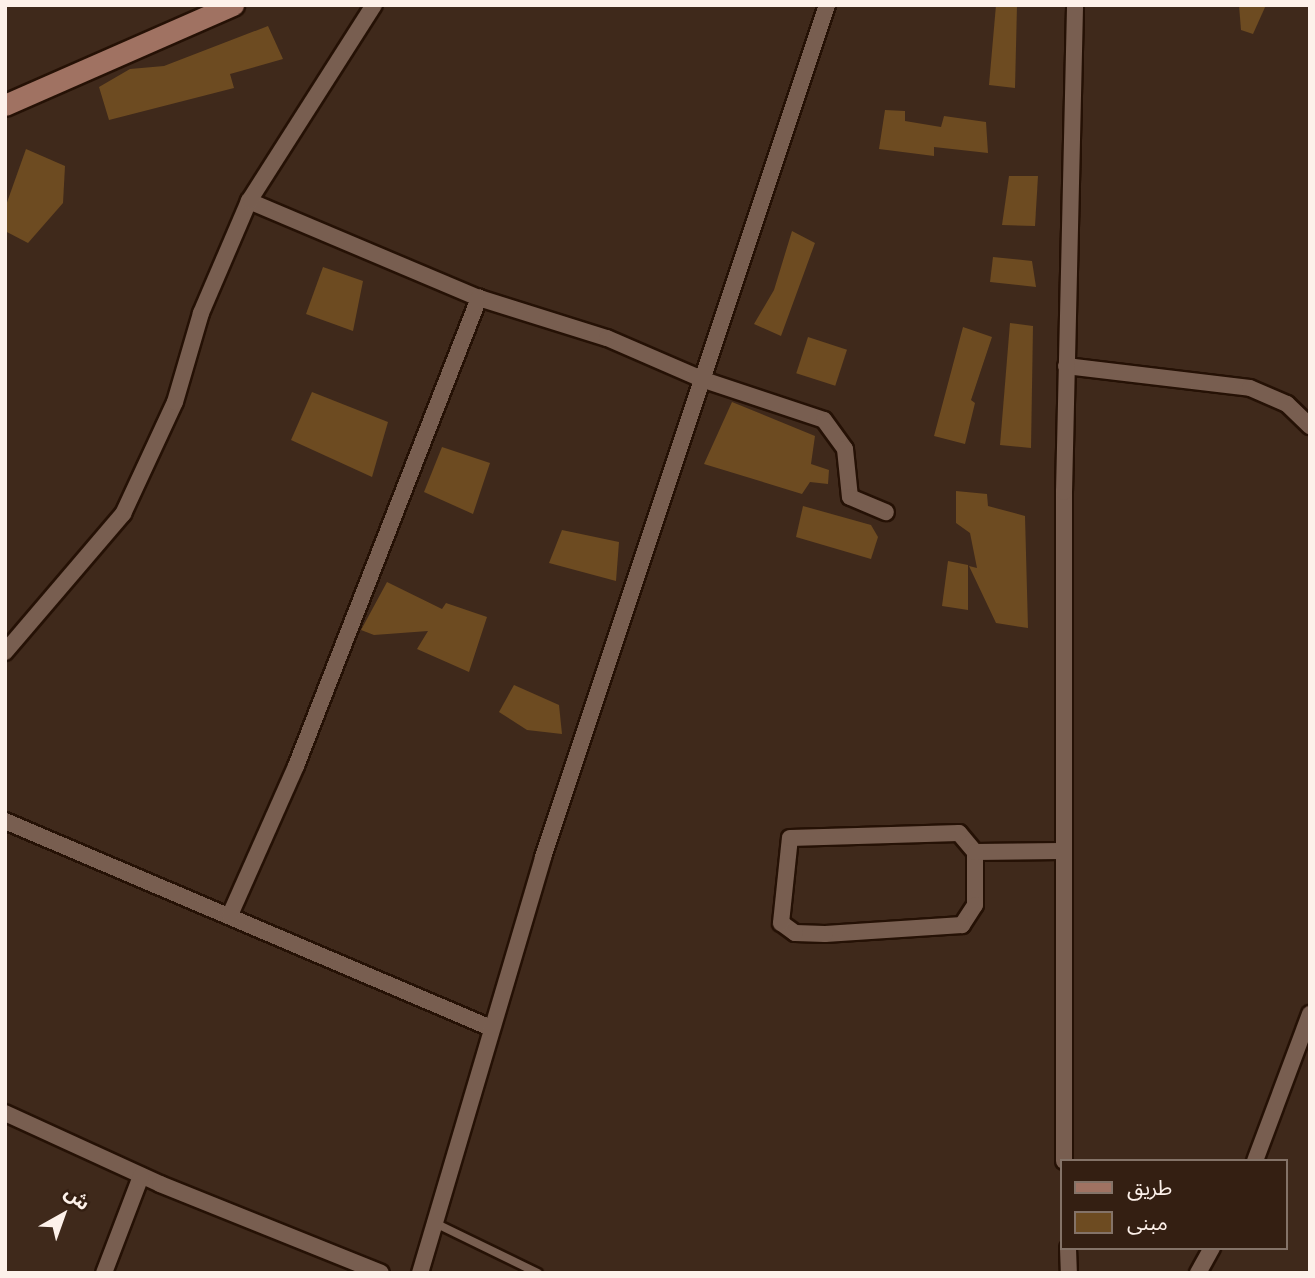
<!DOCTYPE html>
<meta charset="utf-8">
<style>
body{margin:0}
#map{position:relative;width:1315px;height:1278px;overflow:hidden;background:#3f291b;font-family:"Source Sans 3","Noto Sans Arabic",sans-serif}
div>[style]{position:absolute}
.building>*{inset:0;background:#6d4b21;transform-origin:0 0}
.roads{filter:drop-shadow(2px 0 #251105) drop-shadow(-2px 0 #251105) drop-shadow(0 2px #251105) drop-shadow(0 -2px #251105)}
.lane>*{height:8px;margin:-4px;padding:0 4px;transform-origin:4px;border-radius:4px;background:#785e50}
.street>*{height:16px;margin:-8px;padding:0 8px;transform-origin:8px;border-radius:8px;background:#785e50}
.secondary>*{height:21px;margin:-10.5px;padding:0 10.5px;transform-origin:10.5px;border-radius:10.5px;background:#a07262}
span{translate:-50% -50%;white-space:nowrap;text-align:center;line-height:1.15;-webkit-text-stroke:6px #341f12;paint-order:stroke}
.frame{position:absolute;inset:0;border:7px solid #fdf1ea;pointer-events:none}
.legend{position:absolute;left:1060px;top:1159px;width:228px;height:91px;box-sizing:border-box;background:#341f12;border:2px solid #847368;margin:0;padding:9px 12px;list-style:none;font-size:21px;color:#fdf1ea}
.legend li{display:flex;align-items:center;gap:14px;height:35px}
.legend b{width:35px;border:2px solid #847368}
.north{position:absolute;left:28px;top:1180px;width:70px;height:70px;-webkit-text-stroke:5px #341f12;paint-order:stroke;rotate:40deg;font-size:19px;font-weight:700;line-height:28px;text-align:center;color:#fdf1ea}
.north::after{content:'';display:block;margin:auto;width:24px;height:32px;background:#fdf1ea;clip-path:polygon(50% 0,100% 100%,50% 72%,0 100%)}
</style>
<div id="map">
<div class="building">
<div style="clip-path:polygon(996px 5px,1017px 5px,1015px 88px,989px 85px)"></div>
<div style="clip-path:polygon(1239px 5px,1266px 5px,1253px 34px,1241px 30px)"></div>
<div style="clip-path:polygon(268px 26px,283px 59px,230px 74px,234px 88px,109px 120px,99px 87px,130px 69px,164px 66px)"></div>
<div style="clip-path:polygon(885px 110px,905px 111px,905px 121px,941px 127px,944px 116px,986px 122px,988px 153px,934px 147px,934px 156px,879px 149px)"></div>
<div style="clip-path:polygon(26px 149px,65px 166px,63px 203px,28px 243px,5px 231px,5px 208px)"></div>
<div style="clip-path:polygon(1009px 176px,1038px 176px,1035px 226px,1002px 225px)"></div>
<div style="clip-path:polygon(792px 231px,815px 243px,781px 336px,754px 324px,774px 290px)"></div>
<div style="clip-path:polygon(993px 257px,1032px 261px,1036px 287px,990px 282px)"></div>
<div style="clip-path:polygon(323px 267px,363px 281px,353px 331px,306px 314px)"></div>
<div style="clip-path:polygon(1010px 323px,1033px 326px,1031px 448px,1000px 445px)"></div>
<div style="clip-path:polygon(963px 327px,992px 337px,971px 400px,975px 403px,965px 444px,934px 436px)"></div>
<div style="left:808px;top:337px;width:41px;height:38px;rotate:18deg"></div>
<div style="clip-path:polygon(312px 392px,388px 422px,372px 477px,291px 440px)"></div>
<div style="clip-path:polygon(732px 402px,815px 436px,811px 464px,829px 470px,828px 484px,810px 482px,802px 494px,704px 464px)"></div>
<div style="clip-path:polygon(442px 447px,490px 463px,473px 514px,424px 492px)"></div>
<div style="clip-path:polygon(956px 491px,987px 494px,988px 506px,1025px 516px,1028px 628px,996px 623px,969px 566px,977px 568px,970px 533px,956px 523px)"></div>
<div style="clip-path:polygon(803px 506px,871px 525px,878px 537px,871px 559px,796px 537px)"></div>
<div style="clip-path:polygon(562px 530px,619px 542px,616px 581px,549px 563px)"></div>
<div style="clip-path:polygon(948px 561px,968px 565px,968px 610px,942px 606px)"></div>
<div style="clip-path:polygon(387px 582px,442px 609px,446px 603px,487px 617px,469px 672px,417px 649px,428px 631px,374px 635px,361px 630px)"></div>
<div style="clip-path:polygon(514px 685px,559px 705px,562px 734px,527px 730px,499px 712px)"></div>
</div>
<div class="roads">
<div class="lane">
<div style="left:435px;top:1223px;width:114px;rotate:25.9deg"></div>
</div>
<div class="street">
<div style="left:249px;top:201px;width:250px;rotate:22.9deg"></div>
<div style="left:479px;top:298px;width:134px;rotate:17.4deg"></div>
<div style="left:607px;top:338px;width:106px;rotate:23.4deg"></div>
<div style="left:704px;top:380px;width:126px;rotate:18.4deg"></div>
<div style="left:824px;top:420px;width:36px;rotate:54deg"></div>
<div style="left:845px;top:449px;width:48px;rotate:84.1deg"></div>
<div style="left:850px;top:497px;width:39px;rotate:23deg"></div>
<div style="left:1066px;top:366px;width:185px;rotate:6.8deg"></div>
<div style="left:1250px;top:388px;width:40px;rotate:23.4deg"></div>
<div style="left:1287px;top:404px;width:32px;rotate:44deg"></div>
<div style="left:5px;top:652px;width:182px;rotate:-49.5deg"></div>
<div style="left:123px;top:514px;width:123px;rotate:-65.1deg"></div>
<div style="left:175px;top:402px;width:93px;rotate:-73.7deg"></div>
<div style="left:201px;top:313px;width:122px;rotate:-66.8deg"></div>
<div style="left:249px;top:201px;width:232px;rotate:-57.5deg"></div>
<div style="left:5px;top:821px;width:528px;rotate:23.07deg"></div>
<div style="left:959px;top:833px;width:25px;rotate:50deg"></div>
<div style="left:975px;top:852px;width:53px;rotate:90deg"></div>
<div style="left:975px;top:905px;width:24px;rotate:123deg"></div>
<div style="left:962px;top:925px;width:137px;rotate:176.2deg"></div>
<div style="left:825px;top:934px;width:30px;rotate:-178deg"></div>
<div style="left:795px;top:933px;width:17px;rotate:-144deg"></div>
<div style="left:781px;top:923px;width:85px;rotate:-84deg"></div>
<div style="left:790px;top:838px;width:169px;rotate:-1.7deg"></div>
<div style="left:975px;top:852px;width:86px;rotate:-0.7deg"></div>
<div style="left:230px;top:915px;width:163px;rotate:-66.1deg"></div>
<div style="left:296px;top:766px;width:503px;rotate:-68.64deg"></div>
<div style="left:5px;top:1113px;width:170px;rotate:24.6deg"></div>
<div style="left:160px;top:1184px;width:238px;rotate:21.9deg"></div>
<div style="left:1064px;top:1161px;width:669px;rotate:-90deg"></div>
<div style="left:1064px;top:492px;width:487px;rotate:-88.7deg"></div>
<div style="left:1255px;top:1161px;width:157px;rotate:-69.5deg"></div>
<div style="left:1068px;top:1248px;width:25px;rotate:88deg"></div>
<div style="left:104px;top:1273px;width:104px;rotate:-69.1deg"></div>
<div style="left:420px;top:1273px;width:434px;rotate:-73.5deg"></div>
<div style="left:543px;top:857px;width:898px;rotate:-71.57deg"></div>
<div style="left:1198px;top:1273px;width:29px;rotate:-61deg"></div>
</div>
<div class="secondary">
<div style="left:5px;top:105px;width:249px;rotate:-23.7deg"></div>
</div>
</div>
<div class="frame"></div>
<ul class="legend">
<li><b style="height:9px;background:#a07262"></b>طريق</li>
<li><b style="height:19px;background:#6d4b21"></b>مبنى</li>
</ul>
<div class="north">ش</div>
</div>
